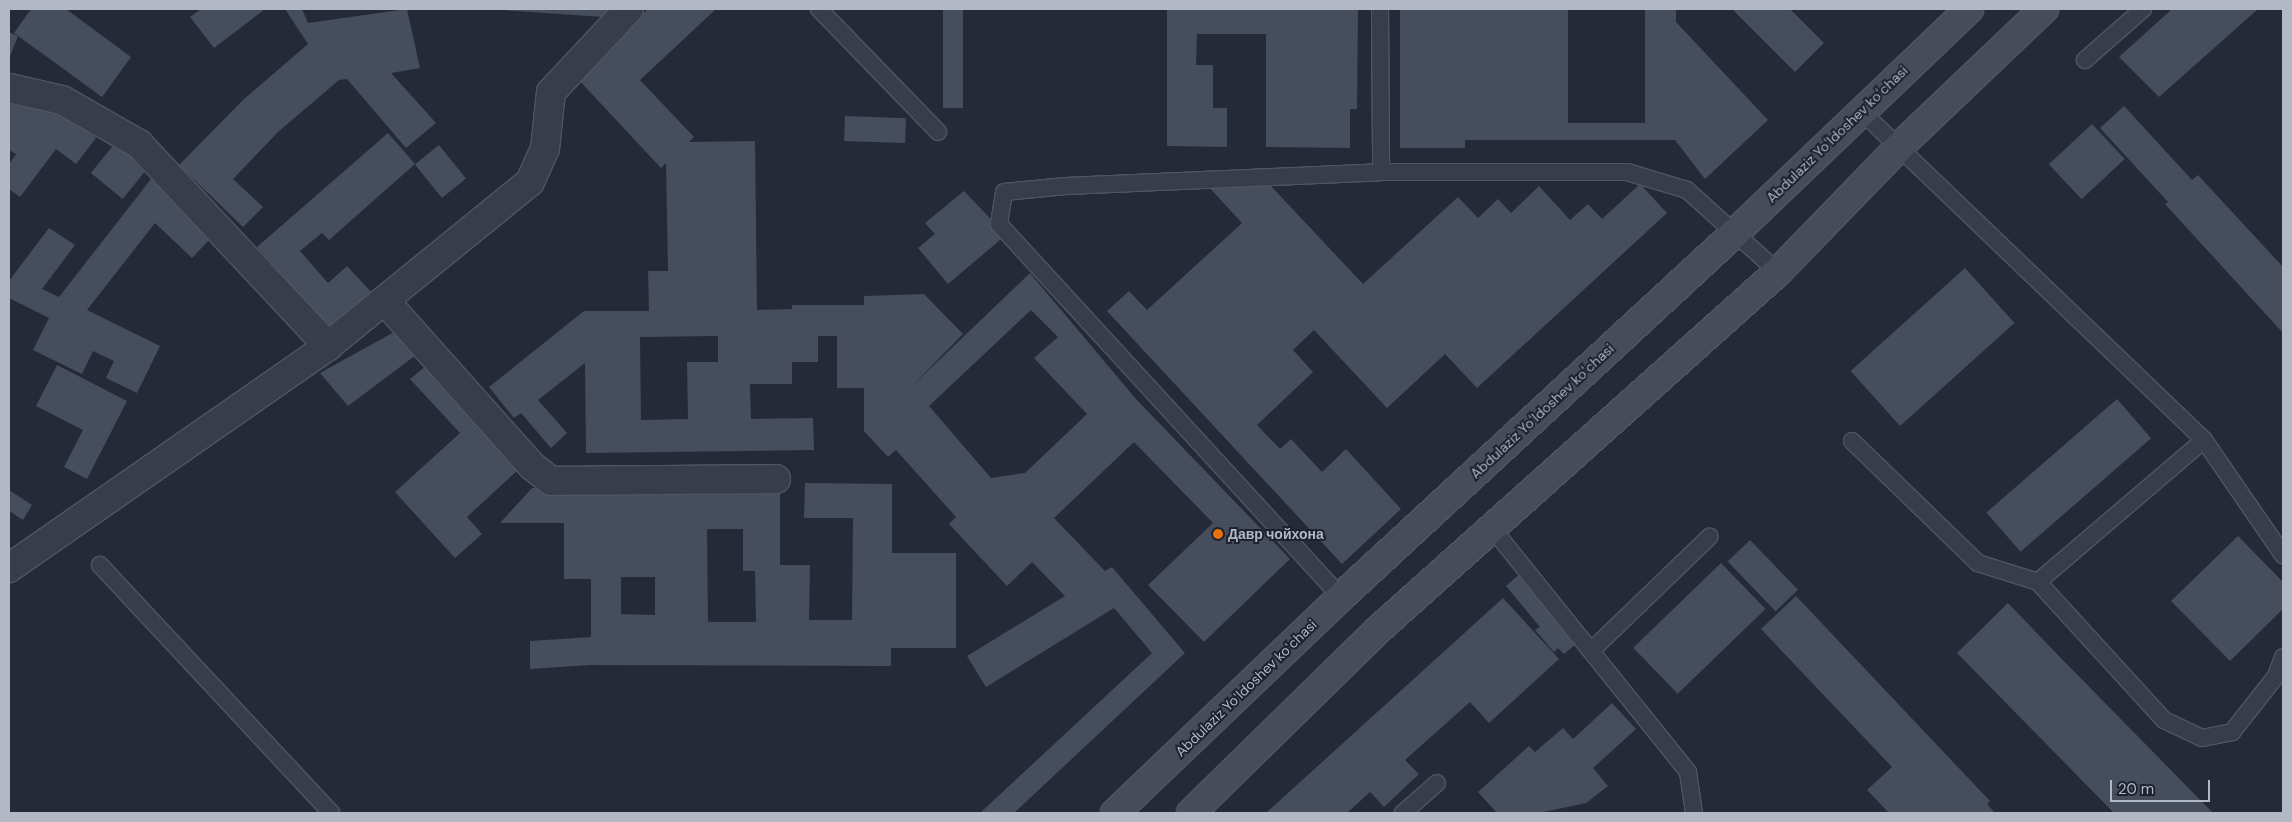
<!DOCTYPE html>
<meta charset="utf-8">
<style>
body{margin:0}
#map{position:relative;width:2292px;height:822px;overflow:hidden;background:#252a38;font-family:"DM Sans",sans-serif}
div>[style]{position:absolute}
.building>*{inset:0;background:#464d5d;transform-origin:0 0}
.roads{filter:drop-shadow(1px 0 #505561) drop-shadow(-1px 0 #505561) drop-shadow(0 1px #505561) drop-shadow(0 -1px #505561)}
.lane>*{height:16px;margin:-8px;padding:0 8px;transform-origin:8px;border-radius:8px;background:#383d49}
.street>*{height:28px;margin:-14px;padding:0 14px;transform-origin:14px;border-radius:14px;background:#383d49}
.secondary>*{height:28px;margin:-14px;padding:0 14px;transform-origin:14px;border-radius:14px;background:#474c5b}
.dots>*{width:14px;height:14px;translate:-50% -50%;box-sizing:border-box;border:2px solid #1d222e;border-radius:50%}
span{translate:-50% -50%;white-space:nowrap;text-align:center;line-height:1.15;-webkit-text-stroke:4px #1d222e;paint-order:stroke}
.street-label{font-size:14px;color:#b3b8c5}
.poi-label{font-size:14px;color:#b3b8c5;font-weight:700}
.left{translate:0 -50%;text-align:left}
.frame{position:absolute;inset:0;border:10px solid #b3b8c5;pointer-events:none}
.scale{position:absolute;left:2110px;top:780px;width:100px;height:22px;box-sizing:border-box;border:2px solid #b3b8c5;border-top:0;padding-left:6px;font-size:15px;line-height:18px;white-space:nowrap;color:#b3b8c5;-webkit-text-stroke:4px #1d222e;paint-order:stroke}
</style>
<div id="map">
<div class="building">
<div style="clip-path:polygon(31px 9px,66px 9px,131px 57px,102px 97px,14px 33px)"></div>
<div style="clip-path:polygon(201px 9px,265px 9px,214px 48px,190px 17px)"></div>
<div style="clip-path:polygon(285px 9px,302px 9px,308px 23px,407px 9px,420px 68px,391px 73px,436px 123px,406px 148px,347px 79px,339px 80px,278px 132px,233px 179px,263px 207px,243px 227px,179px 165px,244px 99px,308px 44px)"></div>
<div style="clip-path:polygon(487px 9px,614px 9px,604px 17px)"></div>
<div style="clip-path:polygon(evenodd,648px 9px,716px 9px,640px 80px,694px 137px,689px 142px,755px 141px,757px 310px,792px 309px,792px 305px,864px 305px,864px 296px,924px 294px,963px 334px,912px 386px,1030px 273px,1136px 399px,1290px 559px,1204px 642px,1148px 585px,1213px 523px,1134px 442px,1054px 518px,1105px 571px,1112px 567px,1185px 653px,1014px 813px,980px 813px,1152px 653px,1114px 608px,986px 687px,967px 656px,1065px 596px,1032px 562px,1007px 586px,949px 524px,956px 517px,896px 450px,888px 457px,864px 431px,864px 388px,837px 388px,837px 336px,818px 336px,818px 362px,792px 362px,792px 384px,750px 384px,751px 419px,813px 418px,814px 450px,586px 453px,585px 363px,538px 400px,567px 433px,551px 448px,521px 413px,514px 418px,489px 387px,584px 311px,649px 311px,648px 271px,668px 271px,666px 163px,661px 168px,576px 77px,648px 9px,1031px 310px,1058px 337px,1034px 358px,1087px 414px,1025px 473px,991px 478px,929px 406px,1031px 310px,648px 9px,718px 336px,718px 362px,687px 362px,688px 419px,641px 420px,640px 337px,718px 336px)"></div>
<div style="left:943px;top:9px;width:20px;height:99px"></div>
<div style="clip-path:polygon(1167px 9px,1358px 9px,1357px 109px,1350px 109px,1350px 148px,1266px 147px,1266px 34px,1197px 34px,1196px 65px,1213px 65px,1213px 108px,1227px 108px,1227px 147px,1167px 146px)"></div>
<div style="clip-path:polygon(1400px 9px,1568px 9px,1568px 123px,1645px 123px,1645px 9px,1676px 9px,1676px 22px,1768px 120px,1705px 179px,1675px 140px,1465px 140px,1465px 148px,1400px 148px)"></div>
<div style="clip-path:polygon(1732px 9px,1790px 9px,1824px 43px,1795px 72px)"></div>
<div style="clip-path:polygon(2172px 9px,2258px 9px,2159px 97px,2119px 57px)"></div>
<div style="clip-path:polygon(9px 32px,18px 36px,9px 59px)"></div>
<div style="clip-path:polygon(9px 93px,76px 122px,96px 138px,76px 164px,56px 149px,20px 197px,9px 189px,9px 164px,16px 154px,9px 150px)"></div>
<div style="clip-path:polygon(2124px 106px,2192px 180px,2198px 175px,2283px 267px,2283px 333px,2165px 204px,2168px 202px,2100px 128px)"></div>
<div style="left:845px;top:116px;width:61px;height:25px;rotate:2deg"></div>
<div style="left:2092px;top:124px;width:48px;height:59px;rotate:47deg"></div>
<div style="clip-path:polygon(388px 133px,415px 164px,329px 240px,322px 233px,300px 251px,328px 283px,347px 266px,373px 294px,331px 331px,257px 247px)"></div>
<div style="left:116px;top:142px;width:41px;height:40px;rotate:39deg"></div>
<div style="left:439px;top:145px;width:43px;height:31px;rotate:51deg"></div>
<div style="clip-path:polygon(151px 179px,214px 235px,192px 258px,155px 223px,87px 310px,160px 346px,137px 393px,106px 378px,114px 361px,93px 351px,82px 374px,33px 350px,49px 318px,9px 298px,9px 281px,49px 228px,75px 245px,42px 289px,59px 297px)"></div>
<div style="clip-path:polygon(1206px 184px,1269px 184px,1363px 284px,1458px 197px,1478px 218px,1498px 199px,1511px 213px,1539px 186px,1570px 220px,1588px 204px,1602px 219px,1640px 184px,1667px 213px,1477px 388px,1445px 354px,1387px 408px,1314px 330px,1293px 350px,1313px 372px,1257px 425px,1280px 449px,1291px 439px,1322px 472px,1346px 449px,1401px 509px,1342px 564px,1107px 311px,1129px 291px,1147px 310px,1242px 223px)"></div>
<div style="clip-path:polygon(964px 191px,1006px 235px,948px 284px,918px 248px,935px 234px,925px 223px)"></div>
<div style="left:1965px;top:268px;width:74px;height:154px;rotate:48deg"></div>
<div style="clip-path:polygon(396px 331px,416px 355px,348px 406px,320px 373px)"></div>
<div style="clip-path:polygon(57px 365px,127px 401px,87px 479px,64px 467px,83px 430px,36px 406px)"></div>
<div style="clip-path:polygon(426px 366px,520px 468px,467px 517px,482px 534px,455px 558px,395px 492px,460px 433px,410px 379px)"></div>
<div style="left:2117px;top:399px;width:52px;height:173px;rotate:49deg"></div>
<div style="clip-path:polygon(evenodd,805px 483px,892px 484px,892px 553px,956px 553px,956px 648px,891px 648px,891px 666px,591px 665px,530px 669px,530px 641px,591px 637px,591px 579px,564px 579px,564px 523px,500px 523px,532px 488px,780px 488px,780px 565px,810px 565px,809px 620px,852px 620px,853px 518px,804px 518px,805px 483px,707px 529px,743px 529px,743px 571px,755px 571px,756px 622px,708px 622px,707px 529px,805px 483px,621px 577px,655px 577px,655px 615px,621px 614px,621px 577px)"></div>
<div style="clip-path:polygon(9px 490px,32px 505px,23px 520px,9px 511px)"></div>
<div style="clip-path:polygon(2238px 536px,2283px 582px,2283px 609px,2230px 661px,2171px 601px)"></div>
<div style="left:1750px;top:540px;width:69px;height:31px;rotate:46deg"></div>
<div style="left:1721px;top:563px;width:64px;height:122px;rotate:46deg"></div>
<div style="clip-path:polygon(1523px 571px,1581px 640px,1564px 654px,1558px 648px,1554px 652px,1535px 630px,1540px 627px,1506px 586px)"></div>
<div style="clip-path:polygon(1796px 596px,1990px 801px,1987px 804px,1995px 813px,1889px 813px,1867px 790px,1892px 767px,1761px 629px)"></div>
<div style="clip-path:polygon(1503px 598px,1559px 659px,1489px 723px,1470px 702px,1405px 760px,1419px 774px,1384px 807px,1370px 792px,1347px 813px,1266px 813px)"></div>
<div style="clip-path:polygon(2008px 603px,2056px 653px,2213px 813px,2114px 813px,1957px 653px)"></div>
<div style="clip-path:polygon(1612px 703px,1636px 729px,1593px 768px,1608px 786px,1586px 803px,1539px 813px,1497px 813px,1478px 792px,1529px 746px,1535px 752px,1563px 728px,1573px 739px)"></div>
</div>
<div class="roads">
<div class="lane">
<div style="left:819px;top:9px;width:171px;rotate:45.9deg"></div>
<div style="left:1380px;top:9px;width:163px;rotate:89.6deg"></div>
<div style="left:2085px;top:60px;width:77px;rotate:-41.3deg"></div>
<div style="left:1861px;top:111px;width:475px;rotate:43.8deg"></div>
<div style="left:2204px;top:440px;width:140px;rotate:55.5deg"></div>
<div style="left:2204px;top:440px;width:218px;rotate:139.5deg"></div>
<div style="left:2038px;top:582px;width:187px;rotate:47.6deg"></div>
<div style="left:2164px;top:720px;width:42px;rotate:25.3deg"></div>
<div style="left:2202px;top:738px;width:31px;rotate:-11deg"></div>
<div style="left:2232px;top:732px;width:71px;rotate:-51.8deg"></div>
<div style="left:2276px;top:676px;width:20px;rotate:-70deg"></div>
<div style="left:1852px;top:441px;width:175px;rotate:44.1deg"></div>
<div style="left:1978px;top:563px;width:63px;rotate:17.6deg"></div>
<div style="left:1492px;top:528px;width:313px;rotate:51.2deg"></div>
<div style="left:1688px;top:772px;width:41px;rotate:81.7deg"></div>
<div style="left:100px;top:565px;width:339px;rotate:47deg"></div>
<div style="left:1341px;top:597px;width:506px;rotate:-132.52deg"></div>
<div style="left:999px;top:224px;width:32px;rotate:-81deg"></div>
<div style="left:1004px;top:192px;width:62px;rotate:-5.5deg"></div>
<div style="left:1066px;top:186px;width:315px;rotate:-2.5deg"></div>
<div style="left:1381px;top:172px;width:246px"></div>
<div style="left:1627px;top:172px;width:63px;rotate:16.7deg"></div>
<div style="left:1687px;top:190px;width:122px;rotate:42deg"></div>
<div style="left:1591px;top:651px;width:165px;rotate:-44deg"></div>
<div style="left:1403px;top:813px;width:45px;rotate:-41.4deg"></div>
</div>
<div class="street">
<div style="left:9px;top:88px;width:54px;rotate:12.8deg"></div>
<div style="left:62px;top:100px;width:89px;rotate:29.7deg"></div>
<div style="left:139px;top:144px;width:277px;rotate:46.9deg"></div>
<div style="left:385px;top:301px;width:221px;rotate:48.3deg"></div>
<div style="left:532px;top:466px;width:24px;rotate:38deg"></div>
<div style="left:551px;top:481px;width:225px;rotate:-0.5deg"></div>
<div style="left:9px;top:568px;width:389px;rotate:-34.8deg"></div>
<div style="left:328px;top:346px;width:260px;rotate:-39.1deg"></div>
<div style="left:530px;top:182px;width:36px;rotate:-66deg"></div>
<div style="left:545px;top:149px;width:57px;rotate:-84deg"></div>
<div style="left:551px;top:92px;width:114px;rotate:-46.8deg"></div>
</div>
<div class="secondary">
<div style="left:1115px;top:813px;width:313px;rotate:-43.7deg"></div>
<div style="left:1341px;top:597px;width:539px;rotate:-42.75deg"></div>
<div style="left:1737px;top:231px;width:321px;rotate:-43.7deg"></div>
<div style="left:1191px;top:813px;width:263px;rotate:-44.4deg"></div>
<div style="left:1379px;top:629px;width:535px;rotate:-41.82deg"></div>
<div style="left:1778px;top:272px;width:173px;rotate:-45.9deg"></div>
<div style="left:1898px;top:148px;width:202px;rotate:-43.6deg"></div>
</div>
</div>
<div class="dots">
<div style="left:1218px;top:534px;background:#e8710a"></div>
</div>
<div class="street-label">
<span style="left:1837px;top:134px;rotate:-44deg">Abdulaziz Yoʻldoshev koʻchasi</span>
<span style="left:1542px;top:411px;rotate:-43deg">Abdulaziz Yoʻldoshev koʻchasi</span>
<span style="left:1246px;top:688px;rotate:-44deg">Abdulaziz Yoʻldoshev koʻchasi</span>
</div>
<div class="poi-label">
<span class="left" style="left:1228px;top:534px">Давр чойхона</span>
</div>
<div class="frame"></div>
<div class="scale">20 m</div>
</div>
